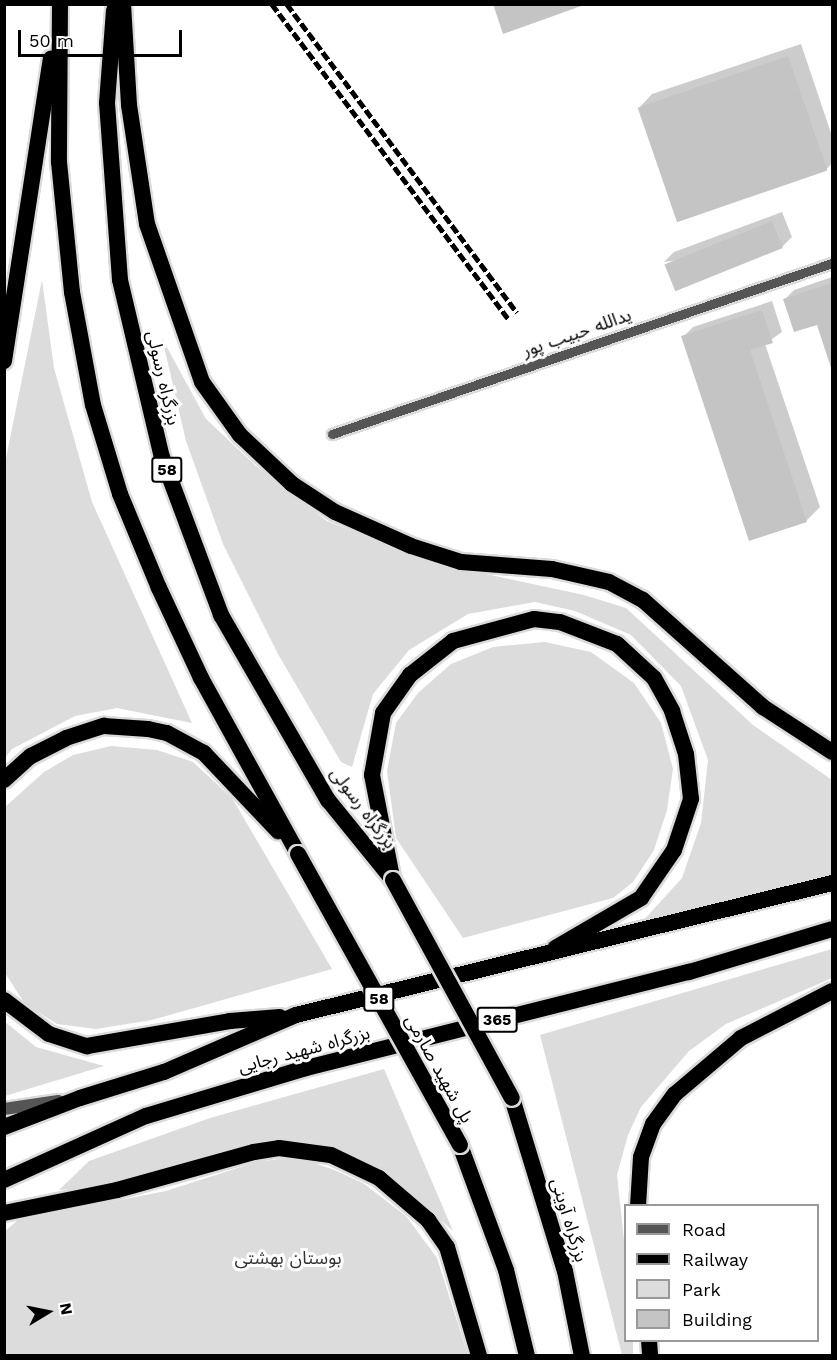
<!DOCTYPE html>
<meta charset="utf-8">
<style>
body{margin:0}
#map{position:relative;width:837px;height:1360px;overflow:hidden;background:#fff;font-family:"Work Sans","Noto Sans Arabic",sans-serif}
div>[style]{position:absolute}
.green>*{inset:0;background:#dcdcdc}
.shadow>*{inset:0;background:#0003}
.building>*{inset:0;background:#c4c4c4;transform-origin:0 0}
.roads{filter:drop-shadow(2px 0 #dbdbdb) drop-shadow(-2px 0 #dbdbdb) drop-shadow(0 2px #dbdbdb) drop-shadow(0 -2px #dbdbdb)}
.service>*{height:9px;margin:-4.5px;padding:0 4.5px;transform-origin:4.5px;border-radius:4.5px;background:#555}
.tertiary>*{height:12px;margin:-6px;padding:0 6px;transform-origin:6px;border-radius:6px;background:#555}
.trunk>*{height:16px;margin:-8px;padding:0 8px;transform-origin:8px;border-radius:8px;background:#000}
.rail>*{height:4.5px;margin-top:-2.25px;transform-origin:0;background:repeating-linear-gradient(90deg,#000 0 9px,transparent 0 12px)}
.bridges{filter:drop-shadow(2px 0 #dbdbdb) drop-shadow(-2px 0 #dbdbdb) drop-shadow(0 2px #dbdbdb) drop-shadow(0 -2px #dbdbdb)}
.trunk-bridge>*{height:16px;margin:-8px;padding:0 8px;transform-origin:8px;border-radius:8px;background:#000}
span{translate:-50% -50%;white-space:nowrap;text-align:center;line-height:1.15;-webkit-text-stroke:6px #fff;paint-order:stroke}
.shield-label span{padding:2px 4px;background:#fff;border:2px solid;border-radius:4px;-webkit-text-stroke-width:0}
.shield-label{font-size:16px;color:#000;font-weight:700}
.street-label{font-size:18px;color:#000}
.park-label{font-size:18px;color:#333}
.frame{position:absolute;inset:0;border:6px solid #000;pointer-events:none}
.legend{position:absolute;left:624px;top:1204px;width:195px;height:138px;box-sizing:border-box;background:#fff;border:2px solid #999;margin:0;padding:8px 10px;list-style:none;font-size:18px;color:#000}
.legend li{display:flex;align-items:center;gap:12px;height:30px}
.legend b{width:30px;border:2px solid #999}
.north{position:absolute;left:18px;top:1282px;width:60px;height:60px;-webkit-text-stroke:4px #fff;paint-order:stroke;rotate:80deg;font-size:16px;font-weight:700;line-height:24px;text-align:center;color:#000}
.north::after{content:'';display:block;margin:auto;width:21px;height:27px;background:#000;clip-path:polygon(50% 0,100% 100%,50% 72%,0 100%)}
.scale{position:absolute;left:18px;top:30px;width:164px;height:27px;box-sizing:border-box;border:3px solid #000;border-top:0;padding-left:8px;font-size:18px;line-height:21px;white-space:nowrap;color:#000;-webkit-text-stroke:4px #fff;paint-order:stroke}
</style>
<div id="map">
<div class="green">
<div style="clip-path:polygon(42px 280px,54px 368px,92px 502px,192px 723px,117px 708px,75px 716px,12px 749px,5px 758px,5px 463px)"></div>
<div style="clip-path:polygon(162px 338px,206px 419px,256px 466px,327px 521px,430px 562px,584px 595px,626px 608px,753px 725px,832px 780px,832px 873px,642px 922px,682px 878px,701px 823px,708px 760px,681px 686px,631px 635px,575px 611px,535px 602px,468px 614px,409px 650px,373px 694px,352px 767px,341px 762px,278px 654px,223px 544px,186px 441px)"></div>
<div style="clip-path:polygon(545px 642px,591px 652px,634px 683px,661px 723px,673px 769px,667px 810px,654px 850px,633px 882px,613px 898px,463px 938px,396px 838px,387px 771px,396px 723px,418px 693px,451px 664px,493px 647px)"></div>
<div style="clip-path:polygon(111px 746px,157px 750px,193px 762px,232px 798px,332px 969px,152px 1020px,96px 1029px,57px 1024px,25px 1004px,5px 973px,5px 807px,44px 772px,73px 755px)"></div>
<div style="clip-path:polygon(832px 949px,832px 978px,726px 1024px,689px 1051px,641px 1107px,628px 1135px,617px 1175px,626px 1259px,626px 1340px,633px 1341px,633px 1355px,622px 1355px,540px 1035px)"></div>
<div style="clip-path:polygon(4px 1021px,36px 1047px,104px 1066px,5px 1096px)"></div>
<div style="clip-path:polygon(384px 1069px,453px 1231px,420px 1201px,367px 1163px,326px 1148px,267px 1142px,77px 1189px,59px 1190px,89px 1161px,210px 1118px)"></div>
<div style="clip-path:polygon(279px 1159px,305px 1160px,332px 1169px,363px 1183px,406px 1216px,437px 1258px,468px 1355px,5px 1355px,4px 1232px,18px 1220px,166px 1191px,256px 1162px)"></div>
</div>
<div class="shadow">
<div style="clip-path:polygon(801px 44px,832px 136px,832px 163px,826px 170px,639px 108px,652px 94px)"></div>
<div style="clip-path:polygon(782px 212px,792px 237px,782px 247px,664px 262px,674px 252px)"></div>
<div style="clip-path:polygon(832px 277px,832px 367px,819px 325px,784px 300px,794px 290px)"></div>
<div style="clip-path:polygon(772px 301px,782px 332px,765px 344px,820px 507px,806px 521px,683px 337px,693px 327px)"></div>
</div>
<div class="building">
<div style="clip-path:polygon(493px 4px,584px 4px,584px 5px,503px 34px)"></div>
<div style="left:788px;top:56px;width:121px;height:159px;rotate:71deg"></div>
<div style="left:772px;top:221px;width:29px;height:116px;rotate:68deg"></div>
<div style="clip-path:polygon(832px 283px,832px 371px,817px 325px,794px 332px,783px 299px)"></div>
<div style="clip-path:polygon(762px 310px,773px 343px,750px 350px,807px 522px,749px 541px,681px 336px)"></div>
</div>
<div class="roads">
<div class="service">
<div style="left:332px;top:434px;width:528px;rotate:-18.88deg"></div>
</div>
<div class="tertiary">
<div style="left:4px;top:1109px;width:55px;rotate:-8.4deg"></div>
</div>
<div class="trunk">
<div style="left:60px;top:4px;width:158px;rotate:90.4deg"></div>
<div style="left:59px;top:162px;width:131px;rotate:84.3deg"></div>
<div style="left:72px;top:292px;width:115px;rotate:79.5deg"></div>
<div style="left:93px;top:405px;width:93px;rotate:73.1deg"></div>
<div style="left:120px;top:494px;width:102px;rotate:67.5deg"></div>
<div style="left:159px;top:588px;width:99px;rotate:65deg"></div>
<div style="left:201px;top:678px;width:201px;rotate:61.1deg"></div>
<div style="left:123px;top:4px;width:101px;rotate:86.6deg"></div>
<div style="left:129px;top:105px;width:120px;rotate:81.4deg"></div>
<div style="left:147px;top:224px;width:167px;rotate:70.8deg"></div>
<div style="left:202px;top:382px;width:65px;rotate:54.4deg"></div>
<div style="left:240px;top:435px;width:71px;rotate:43.3deg"></div>
<div style="left:292px;top:484px;width:51px;rotate:33.1deg"></div>
<div style="left:335px;top:512px;width:83px;rotate:24.1deg"></div>
<div style="left:411px;top:546px;width:52px;rotate:17.7deg"></div>
<div style="left:461px;top:562px;width:91px;rotate:4.4deg"></div>
<div style="left:552px;top:569px;width:58px;rotate:12.8deg"></div>
<div style="left:609px;top:582px;width:38px;rotate:28deg"></div>
<div style="left:643px;top:600px;width:161px;rotate:41.7deg"></div>
<div style="left:763px;top:707px;width:82px;rotate:33.1deg"></div>
<div style="left:114px;top:10px;width:93px;rotate:94.3deg"></div>
<div style="left:107px;top:103px;width:177px;rotate:85.8deg"></div>
<div style="left:120px;top:280px;width:182px;rotate:76.7deg"></div>
<div style="left:162px;top:457px;width:169px;rotate:69.5deg"></div>
<div style="left:221px;top:615px;width:214px;rotate:60deg"></div>
<div style="left:328px;top:800px;width:103px;rotate:50.9deg"></div>
<div style="left:4px;top:361px;width:306px;rotate:-81.2deg"></div>
<div style="left:4px;top:780px;width:36px;rotate:-42deg"></div>
<div style="left:31px;top:756px;width:39px;rotate:-27deg"></div>
<div style="left:66px;top:738px;width:40px;rotate:-18deg"></div>
<div style="left:104px;top:726px;width:44px;rotate:3.9deg"></div>
<div style="left:148px;top:729px;width:19px;rotate:12deg"></div>
<div style="left:167px;top:733px;width:42px;rotate:28.4deg"></div>
<div style="left:204px;top:753px;width:108px;rotate:46.5deg"></div>
<div style="left:392px;top:877px;width:104px;rotate:-101.1deg"></div>
<div style="left:372px;top:775px;width:63px;rotate:-79.9deg"></div>
<div style="left:383px;top:713px;width:47px;rotate:-54.6deg"></div>
<div style="left:410px;top:675px;width:55px;rotate:-38.3deg"></div>
<div style="left:453px;top:641px;width:84px;rotate:-15.2deg"></div>
<div style="left:534px;top:619px;width:26px;rotate:7deg"></div>
<div style="left:560px;top:622px;width:61px;rotate:21.1deg"></div>
<div style="left:617px;top:644px;width:50px;rotate:42.6deg"></div>
<div style="left:654px;top:678px;width:38px;rotate:61deg"></div>
<div style="left:672px;top:711px;width:45px;rotate:72deg"></div>
<div style="left:686px;top:754px;width:45px;rotate:83.7deg"></div>
<div style="left:691px;top:799px;width:54px;rotate:108.4deg"></div>
<div style="left:674px;top:850px;width:58px;rotate:124.5deg"></div>
<div style="left:641px;top:898px;width:99px;rotate:149.8deg"></div>
<div style="left:4px;top:1000px;width:56px;rotate:37.1deg"></div>
<div style="left:49px;top:1034px;width:40px;rotate:18deg"></div>
<div style="left:87px;top:1046px;width:145px;rotate:-9.9deg"></div>
<div style="left:230px;top:1021px;width:50px;rotate:-4.6deg"></div>
<div style="left:512px;top:1098px;width:181px;rotate:73deg"></div>
<div style="left:565px;top:1271px;width:87px;rotate:78.7deg"></div>
<div style="left:4px;top:1127px;width:81px;rotate:-20.9deg"></div>
<div style="left:80px;top:1098px;width:88px;rotate:-17.2deg"></div>
<div style="left:164px;top:1072px;width:144px;rotate:-23.4deg"></div>
<div style="left:296px;top:1015px;width:552px;rotate:-13.83deg"></div>
<div style="left:460px;top:1145px;width:133px;rotate:69.8deg"></div>
<div style="left:506px;top:1270px;width:89px;rotate:76.3deg"></div>
<div style="left:4px;top:1180px;width:156px;rotate:-24.3deg"></div>
<div style="left:146px;top:1116px;width:167px;rotate:-16.7deg"></div>
<div style="left:306px;top:1068px;width:395px;rotate:-14.1deg"></div>
<div style="left:689px;top:972px;width:149px;rotate:-16.7deg"></div>
<div style="left:638px;top:1206px;width:49px;rotate:-86.5deg"></div>
<div style="left:641px;top:1157px;width:35px;rotate:-70deg"></div>
<div style="left:653px;top:1124px;width:37px;rotate:-54deg"></div>
<div style="left:675px;top:1094px;width:87px;rotate:-40.3deg"></div>
<div style="left:741px;top:1038px;width:102px;rotate:-27.3deg"></div>
<div style="left:4px;top:1213px;width:115px;rotate:-11.5deg"></div>
<div style="left:117px;top:1190px;width:142px;rotate:-15.5deg"></div>
<div style="left:254px;top:1152px;width:25px;rotate:-9deg"></div>
<div style="left:279px;top:1148px;width:52px;rotate:7.7deg"></div>
<div style="left:331px;top:1155px;width:53px;rotate:25.6deg"></div>
<div style="left:379px;top:1178px;width:65px;rotate:40.6deg"></div>
<div style="left:428px;top:1220px;width:33px;rotate:55deg"></div>
<div style="left:447px;top:1247px;width:114px;rotate:73.6deg"></div>
<div style="left:649px;top:1340px;width:16px;rotate:86deg"></div>
</div>
</div>
<div class="rail">
<div style="left:272px;top:4px;width:395px;rotate:53.1deg"></div>
<div style="left:287px;top:4px;width:385px;rotate:53.3deg"></div>
</div>
<div class="bridges">
<div class="trunk-bridge">
<div style="left:298px;top:854px;width:333px;rotate:60.9deg"></div>
<div style="left:393px;top:880px;width:248px;rotate:61.4deg"></div>
</div>
</div>
<div class="shield-label">
<span style="left:167px;top:470px">58</span>
<span style="left:379px;top:999px">58</span>
<span style="left:497px;top:1020px">365</span>
</div>
<div class="street-label">
<span style="left:577px;top:333px;rotate:-19deg">یدالله حبیب پور</span>
<span style="left:163px;top:378px;rotate:77deg">بزرگراه رسولی</span>
<span style="left:363px;top:808px;rotate:53deg">بزرگراه رسولی</span>
<span style="left:304px;top:1050px;rotate:-15deg">بزرگراه شهید رجایی</span>
<span style="left:439px;top:1069px;rotate:61deg">پل شهید صارمی</span>
<span style="left:569px;top:1220px;rotate:73deg">بزرگراه آوینی</span>
</div>
<div class="park-label">
<span style="left:288px;top:1258px">بوستان بهشتی</span>
</div>
<div class="frame"></div>
<ul class="legend">
<li><b style="height:8px;background:#555"></b>Road</li>
<li><b style="height:8px;background:#000"></b>Railway</li>
<li><b style="height:16px;background:#dcdcdc"></b>Park</li>
<li><b style="height:16px;background:#c4c4c4"></b>Building</li>
</ul>
<div class="north">N</div>
<div class="scale">50 m</div>
</div>
